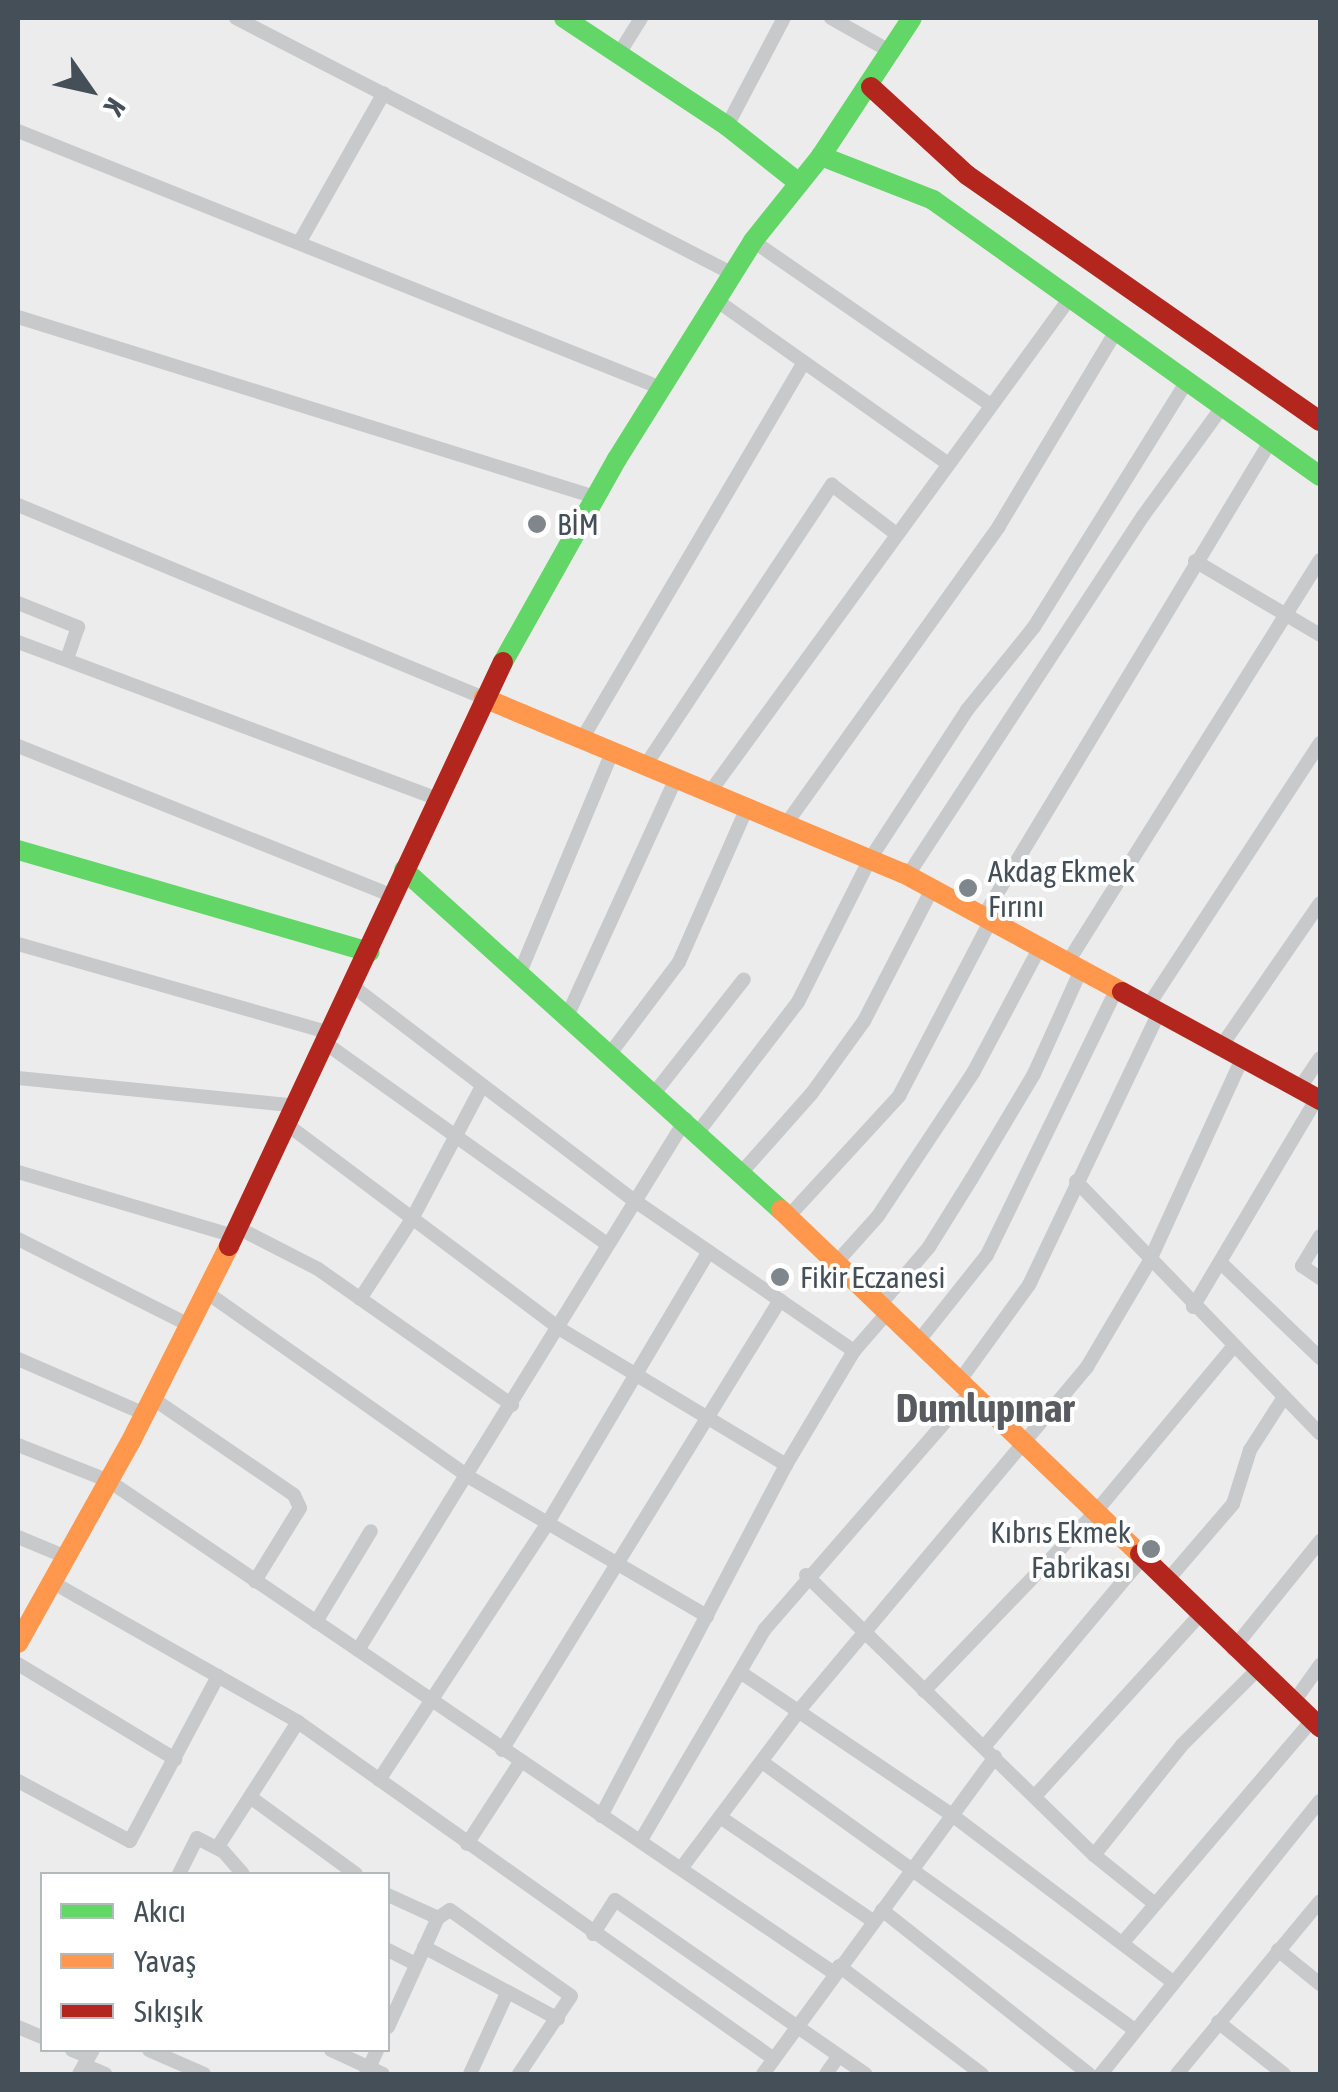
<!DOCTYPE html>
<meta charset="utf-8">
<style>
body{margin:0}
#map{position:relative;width:1338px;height:2092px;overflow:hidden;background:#edecec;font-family:"Asap Condensed",sans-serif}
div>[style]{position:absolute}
.street>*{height:14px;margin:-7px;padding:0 7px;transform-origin:7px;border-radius:7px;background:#c7c9cb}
.fast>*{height:20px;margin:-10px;padding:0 10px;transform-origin:10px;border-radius:10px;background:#63d668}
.slow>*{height:20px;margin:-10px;padding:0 10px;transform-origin:10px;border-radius:10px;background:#ff974d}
.jam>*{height:20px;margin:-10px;padding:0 10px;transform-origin:10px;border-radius:10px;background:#b3261e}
.dots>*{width:28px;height:28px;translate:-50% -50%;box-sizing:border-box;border:5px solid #fff;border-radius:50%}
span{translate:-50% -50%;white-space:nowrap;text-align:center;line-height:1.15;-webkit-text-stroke:8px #fff;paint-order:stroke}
.poi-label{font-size:30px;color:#444f58}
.left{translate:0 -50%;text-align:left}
.right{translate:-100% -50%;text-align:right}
.district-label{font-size:40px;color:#585c60;font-weight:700}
.frame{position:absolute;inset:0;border:20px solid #444f58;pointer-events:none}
.legend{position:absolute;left:40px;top:1872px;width:350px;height:180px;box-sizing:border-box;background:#fff;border:2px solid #b4b9bc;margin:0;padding:12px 18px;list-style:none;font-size:30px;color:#444f58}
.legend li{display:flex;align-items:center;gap:20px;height:50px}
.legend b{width:50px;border:2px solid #b4b9bc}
.north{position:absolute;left:40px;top:40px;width:100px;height:100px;-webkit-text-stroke:8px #fff;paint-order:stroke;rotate:124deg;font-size:28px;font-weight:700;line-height:40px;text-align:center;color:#444f58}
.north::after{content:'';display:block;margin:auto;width:35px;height:45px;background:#444f58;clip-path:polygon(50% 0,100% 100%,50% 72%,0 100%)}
</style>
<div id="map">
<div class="street">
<div style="left:236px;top:18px;width:559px;rotate:27.25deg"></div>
<div style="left:831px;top:18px;width:71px;rotate:29.4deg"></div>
<div style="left:620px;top:52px;width:40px;rotate:-58deg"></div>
<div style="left:727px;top:126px;width:122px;rotate:-62.2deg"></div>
<div style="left:18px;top:131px;width:692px;rotate:21.79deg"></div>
<div style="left:753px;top:241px;width:287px;rotate:34.6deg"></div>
<div style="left:299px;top:243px;width:172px;rotate:-60.5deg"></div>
<div style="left:716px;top:300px;width:281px;rotate:35.2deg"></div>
<div style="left:18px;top:317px;width:604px;rotate:17.33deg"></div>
<div style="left:18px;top:505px;width:504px;rotate:22.5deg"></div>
<div style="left:1195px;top:561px;width:145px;rotate:30.6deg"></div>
<div style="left:18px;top:603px;width:65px;rotate:21.8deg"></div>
<div style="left:78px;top:627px;width:34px;rotate:109deg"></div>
<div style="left:18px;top:642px;width:447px;rotate:20.5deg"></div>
<div style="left:582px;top:739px;width:434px;rotate:-59.5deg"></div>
<div style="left:18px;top:746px;width:404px;rotate:21.8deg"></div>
<div style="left:645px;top:766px;width:338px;rotate:-56.4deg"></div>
<div style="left:832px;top:485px;width:79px;rotate:37.3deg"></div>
<div style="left:710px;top:792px;width:611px;rotate:-53.92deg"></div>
<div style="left:786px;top:824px;width:366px;rotate:-54.4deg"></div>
<div style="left:999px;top:526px;width:227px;rotate:-59deg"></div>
<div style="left:908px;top:875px;width:429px;rotate:-56.8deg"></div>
<div style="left:1143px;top:516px;width:136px;rotate:-54deg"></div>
<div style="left:983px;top:917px;width:555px;rotate:-58.86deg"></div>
<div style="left:18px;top:944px;width:328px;rotate:15.9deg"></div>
<div style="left:1066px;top:965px;width:478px;rotate:-57.9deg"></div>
<div style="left:521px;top:970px;width:236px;rotate:-67.3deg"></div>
<div style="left:355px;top:988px;width:348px;rotate:37.3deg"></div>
<div style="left:632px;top:1199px;width:269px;rotate:34.4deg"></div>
<div style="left:1146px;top:1009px;width:318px;rotate:-56.8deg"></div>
<div style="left:569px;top:1012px;width:257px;rotate:-65.4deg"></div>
<div style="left:328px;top:1045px;width:343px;rotate:35.5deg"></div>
<div style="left:1220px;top:1048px;width:176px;rotate:-55.4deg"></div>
<div style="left:612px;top:1051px;width:111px;rotate:-53deg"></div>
<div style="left:679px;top:962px;width:168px;rotate:-66.2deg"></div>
<div style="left:18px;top:1078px;width:281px;rotate:5.7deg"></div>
<div style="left:1299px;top:1089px;width:37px;rotate:-56deg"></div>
<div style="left:656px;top:1091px;width:142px;rotate:-51.8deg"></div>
<div style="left:289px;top:1126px;width:339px;rotate:36.8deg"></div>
<div style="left:560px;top:1329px;width:264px;rotate:31deg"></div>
<div style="left:699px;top:1131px;width:163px;rotate:-52.5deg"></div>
<div style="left:798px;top:1002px;width:160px;rotate:-63.3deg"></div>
<div style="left:870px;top:859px;width:178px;rotate:-56.9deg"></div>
<div style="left:967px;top:710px;width:107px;rotate:-51.1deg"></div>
<div style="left:1034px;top:627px;width:290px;rotate:-58.1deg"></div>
<div style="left:18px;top:1172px;width:225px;rotate:16.5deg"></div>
<div style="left:741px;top:1173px;width:107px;rotate:-48.4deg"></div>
<div style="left:812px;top:1093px;width:89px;rotate:-54.2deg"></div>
<div style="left:864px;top:1021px;width:148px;rotate:-62.7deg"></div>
<div style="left:1076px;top:1181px;width:351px;rotate:46deg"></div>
<div style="left:787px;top:1218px;width:166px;rotate:-47.4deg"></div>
<div style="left:899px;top:1096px;width:196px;rotate:-62.4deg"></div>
<div style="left:238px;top:1228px;width:90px;rotate:27.1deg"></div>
<div style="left:318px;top:1269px;width:237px;rotate:35deg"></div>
<div style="left:1320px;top:1236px;width:35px;rotate:121deg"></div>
<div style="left:1302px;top:1266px;width:22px;rotate:34deg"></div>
<div style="left:18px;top:1239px;width:191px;rotate:26.7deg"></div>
<div style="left:1220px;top:1262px;width:139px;rotate:43.8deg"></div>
<div style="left:835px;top:1264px;width:64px;rotate:-48.1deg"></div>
<div style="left:878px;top:1216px;width:172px;rotate:-56.4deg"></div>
<div style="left:973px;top:1073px;width:140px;rotate:-62deg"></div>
<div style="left:206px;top:1292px;width:322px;rotate:35.1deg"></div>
<div style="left:469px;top:1477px;width:276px;rotate:30.3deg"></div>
<div style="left:360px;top:1299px;width:95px;rotate:-57deg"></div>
<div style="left:412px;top:1219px;width:150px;rotate:-62.2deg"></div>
<div style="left:879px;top:1306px;width:77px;rotate:-49.7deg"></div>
<div style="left:929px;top:1247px;width:81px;rotate:-58.1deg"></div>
<div style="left:972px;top:1178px;width:121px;rotate:-59.2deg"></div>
<div style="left:1034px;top:1074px;width:112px;rotate:-65.7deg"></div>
<div style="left:1193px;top:1307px;width:243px;rotate:-59.3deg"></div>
<div style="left:917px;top:1343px;width:112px;rotate:-51.5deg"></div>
<div style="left:987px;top:1255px;width:292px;rotate:-64deg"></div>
<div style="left:18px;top:1359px;width:138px;rotate:23.4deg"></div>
<div style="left:958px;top:1383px;width:121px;rotate:-54.1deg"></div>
<div style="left:1029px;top:1285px;width:299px;rotate:-64.5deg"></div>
<div style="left:152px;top:1398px;width:172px;rotate:34.3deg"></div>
<div style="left:294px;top:1495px;width:14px;rotate:65deg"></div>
<div style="left:300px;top:1508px;width:86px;rotate:121.7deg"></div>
<div style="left:18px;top:1445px;width:98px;rotate:21.6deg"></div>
<div style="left:109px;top:1481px;width:876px;rotate:34.16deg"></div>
<div style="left:18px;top:1537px;width:52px;rotate:22.6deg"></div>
<div style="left:806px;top:1575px;width:402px;rotate:44.2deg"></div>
<div style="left:1094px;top:1855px;width:78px;rotate:38.8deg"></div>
<div style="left:52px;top:1582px;width:283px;rotate:29.6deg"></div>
<div style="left:298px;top:1722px;width:583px;rotate:35.3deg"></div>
<div style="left:1165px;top:1583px;width:104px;rotate:-49.3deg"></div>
<div style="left:1233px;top:1504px;width:57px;rotate:-72.5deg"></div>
<div style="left:1250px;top:1450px;width:63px;rotate:-57.3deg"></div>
<div style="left:316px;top:1622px;width:106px;rotate:-58.9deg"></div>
<div style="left:1233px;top:1649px;width:139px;rotate:-51.1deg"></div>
<div style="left:358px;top:1650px;width:624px;rotate:-58.3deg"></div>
<div style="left:18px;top:1664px;width:184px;rotate:31.2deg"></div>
<div style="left:743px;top:1674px;width:252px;rotate:34deg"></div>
<div style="left:952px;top:1815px;width:278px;rotate:37.1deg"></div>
<div style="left:924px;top:1691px;width:244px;rotate:-46.2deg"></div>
<div style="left:1093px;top:1515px;width:219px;rotate:-50.2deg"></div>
<div style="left:1293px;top:1703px;width:47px;rotate:-54.6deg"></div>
<div style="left:984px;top:1747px;width:244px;rotate:-50deg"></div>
<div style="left:502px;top:1750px;width:529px;rotate:-58.29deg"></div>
<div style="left:762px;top:1762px;width:459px;rotate:35.7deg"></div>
<div style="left:379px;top:1780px;width:306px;rotate:-56.7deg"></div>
<div style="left:547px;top:1524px;width:317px;rotate:-59.3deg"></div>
<div style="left:18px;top:1781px;width:127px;rotate:28.2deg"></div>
<div style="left:130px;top:1841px;width:187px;rotate:-61.9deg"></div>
<div style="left:1036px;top:1795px;width:242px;rotate:-47.7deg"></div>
<div style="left:250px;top:1797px;width:131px;rotate:36deg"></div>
<div style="left:601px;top:1816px;width:397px;rotate:-62.2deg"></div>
<div style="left:786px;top:1465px;width:133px;rotate:-59.2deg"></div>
<div style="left:854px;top:1351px;width:50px;rotate:-49deg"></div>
<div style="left:720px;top:1817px;width:185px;rotate:34.2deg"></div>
<div style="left:641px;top:1840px;width:245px;rotate:-59.6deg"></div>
<div style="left:765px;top:1629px;width:311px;rotate:-49deg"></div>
<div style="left:467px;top:1844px;width:99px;rotate:-57deg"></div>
<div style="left:217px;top:1848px;width:150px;rotate:-57.3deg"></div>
<div style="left:1094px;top:1855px;width:141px;rotate:-51.3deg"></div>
<div style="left:1182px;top:1745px;width:105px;rotate:-45deg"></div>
<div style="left:683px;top:1866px;width:197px;rotate:-53.2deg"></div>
<div style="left:801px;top:1708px;width:445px;rotate:-50deg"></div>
<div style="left:1087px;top:1367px;width:122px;rotate:-59.4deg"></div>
<div style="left:1149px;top:1262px;width:223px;rotate:-65.4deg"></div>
<div style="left:179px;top:1874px;width:40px;rotate:-63.4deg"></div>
<div style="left:197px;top:1838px;width:29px;rotate:27deg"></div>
<div style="left:223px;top:1851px;width:30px;rotate:49deg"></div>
<div style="left:388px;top:1895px;width:55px;rotate:24.7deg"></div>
<div style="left:882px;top:1910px;width:264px;rotate:38.4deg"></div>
<div style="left:593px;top:1934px;width:40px;rotate:-57.1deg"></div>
<div style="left:615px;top:1900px;width:305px;rotate:34.8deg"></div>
<div style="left:1125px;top:1940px;width:289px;rotate:-49.6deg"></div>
<div style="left:424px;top:1947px;width:152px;rotate:28.2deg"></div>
<div style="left:388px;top:1950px;width:31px;rotate:27deg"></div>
<div style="left:1278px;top:1950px;width:54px;rotate:39deg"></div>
<div style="left:839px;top:1966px;width:179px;rotate:37.1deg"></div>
<div style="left:1218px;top:2022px;width:84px;rotate:38.2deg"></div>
<div style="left:18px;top:2027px;width:26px;rotate:23deg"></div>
<div style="left:388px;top:2027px;width:120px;rotate:-65.4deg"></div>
<div style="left:438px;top:1918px;width:14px;rotate:-34deg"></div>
<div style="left:450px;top:1910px;width:148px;rotate:35.4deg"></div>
<div style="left:571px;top:1996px;width:94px;rotate:123.7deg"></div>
<div style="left:72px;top:2050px;width:18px;rotate:22deg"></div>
<div style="left:149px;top:2050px;width:60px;rotate:23.6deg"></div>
<div style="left:331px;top:2050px;width:57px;rotate:24.8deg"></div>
<div style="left:84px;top:2065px;width:23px;rotate:23deg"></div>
<div style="left:79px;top:2074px;width:28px;rotate:-60deg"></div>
<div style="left:366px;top:2074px;width:26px;rotate:-65deg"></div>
<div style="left:470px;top:2074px;width:89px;rotate:-65.4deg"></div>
<div style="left:763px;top:2074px;width:393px;rotate:-53.8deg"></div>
<div style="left:826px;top:2074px;width:21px;rotate:-55deg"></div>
<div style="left:1101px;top:2074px;width:350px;rotate:-51.3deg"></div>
<div style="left:1177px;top:2074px;width:224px;rotate:-50.4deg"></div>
</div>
<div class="fast">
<div style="left:564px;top:18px;width:196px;rotate:33.5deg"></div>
<div style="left:727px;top:126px;width:92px;rotate:38.4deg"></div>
<div style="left:821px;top:156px;width:120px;rotate:21.4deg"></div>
<div style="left:933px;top:200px;width:475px;rotate:35.5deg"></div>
<div style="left:503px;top:662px;width:233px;rotate:-60.7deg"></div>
<div style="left:617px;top:459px;width:257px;rotate:-58deg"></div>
<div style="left:753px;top:241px;width:109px;rotate:-51.3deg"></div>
<div style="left:821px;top:156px;width:165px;rotate:-56.6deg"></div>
<div style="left:18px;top:850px;width:366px;rotate:16.2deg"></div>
<div style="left:404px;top:870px;width:508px;rotate:42.05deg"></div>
</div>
<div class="slow">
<div style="left:484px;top:698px;width:454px;rotate:22.7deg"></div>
<div style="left:903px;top:873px;width:249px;rotate:28.5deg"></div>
<div style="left:781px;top:1210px;width:497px;rotate:43.8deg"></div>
<div style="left:18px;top:1643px;width:229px;rotate:-60.8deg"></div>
<div style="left:130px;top:1443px;width:220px;rotate:-63.3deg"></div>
</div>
<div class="jam">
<div style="left:871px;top:87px;width:130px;rotate:42.5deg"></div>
<div style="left:967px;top:175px;width:430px;rotate:34.9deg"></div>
<div style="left:1122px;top:992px;width:226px;rotate:28.6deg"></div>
<div style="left:229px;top:1246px;width:645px;rotate:-64.87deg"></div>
<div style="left:1140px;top:1554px;width:250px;rotate:43.9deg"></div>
</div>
<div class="dots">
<div style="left:537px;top:524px;background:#7f868c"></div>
<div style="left:968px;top:888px;background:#7f868c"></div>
<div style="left:780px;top:1277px;background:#7f868c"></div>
<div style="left:1151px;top:1549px;background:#7f868c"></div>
</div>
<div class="poi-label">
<span class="left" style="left:557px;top:524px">BİM</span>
<span class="left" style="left:988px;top:888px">Akdag Ekmek<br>Fırını</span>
<span class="left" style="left:800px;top:1277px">Fikir Eczanesi</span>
<span class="right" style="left:1131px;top:1549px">Kıbrıs Ekmek<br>Fabrikası</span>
</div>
<div class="district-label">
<span style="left:985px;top:1408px">Dumlupınar</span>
</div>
<div class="frame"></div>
<ul class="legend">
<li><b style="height:12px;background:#63d668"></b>Akıcı</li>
<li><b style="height:12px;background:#ff974d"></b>Yavaş</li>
<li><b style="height:12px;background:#b3261e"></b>Sıkışık</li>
</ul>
<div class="north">K</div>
</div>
